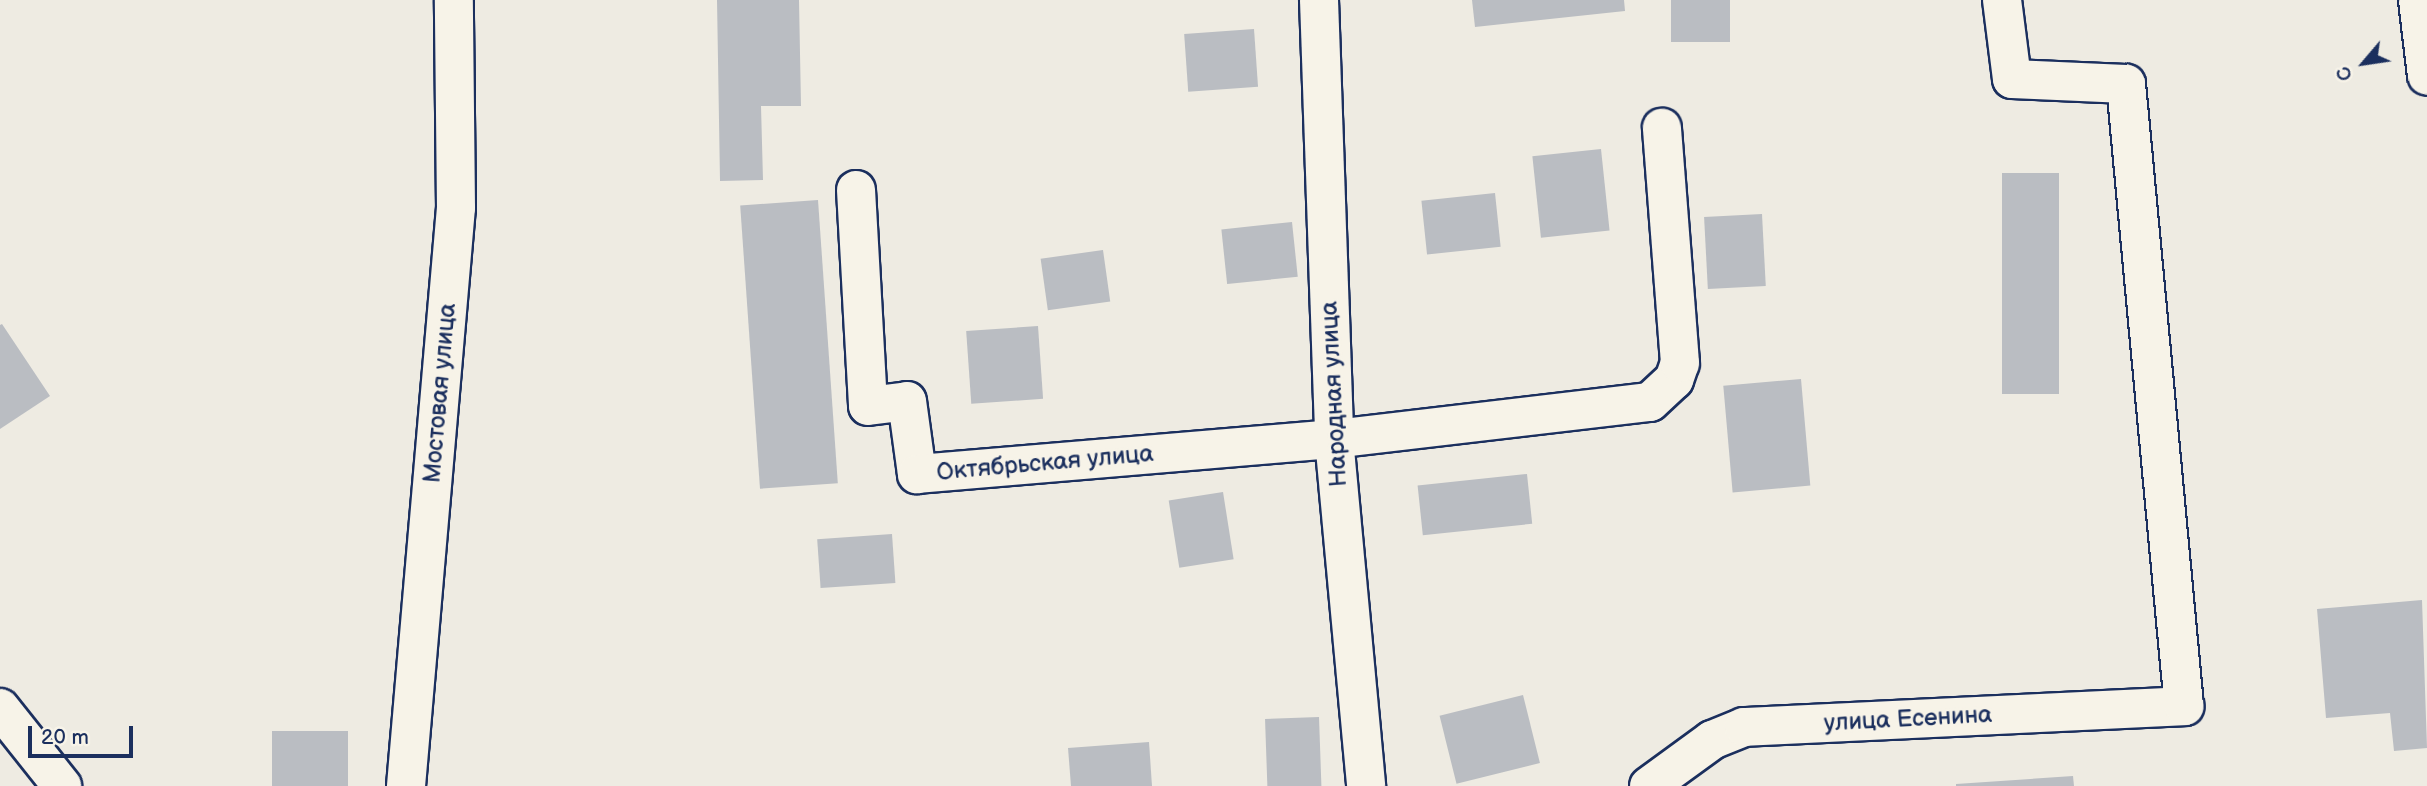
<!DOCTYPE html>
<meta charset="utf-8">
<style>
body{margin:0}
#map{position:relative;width:2427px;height:786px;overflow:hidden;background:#eeebe2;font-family:"Balsamiq Sans",sans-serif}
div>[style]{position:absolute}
.building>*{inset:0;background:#babdc2;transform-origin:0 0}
.roads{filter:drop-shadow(2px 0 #1b2f5e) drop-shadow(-2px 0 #1b2f5e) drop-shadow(0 2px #1b2f5e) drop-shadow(0 -2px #1b2f5e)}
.minor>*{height:38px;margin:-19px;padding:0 19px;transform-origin:19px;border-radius:19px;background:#f7f3e8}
span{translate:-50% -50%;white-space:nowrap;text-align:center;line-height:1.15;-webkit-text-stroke:5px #f7f3e8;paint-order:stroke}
.street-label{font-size:24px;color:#1b2f5e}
.north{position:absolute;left:2329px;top:28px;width:70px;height:70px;-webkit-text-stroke:5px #f7f3e8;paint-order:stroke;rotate:241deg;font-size:19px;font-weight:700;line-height:28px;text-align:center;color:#1b2f5e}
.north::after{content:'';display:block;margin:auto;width:24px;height:32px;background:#1b2f5e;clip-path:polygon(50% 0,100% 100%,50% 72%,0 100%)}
.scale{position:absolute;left:28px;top:726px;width:105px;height:32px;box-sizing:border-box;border:4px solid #1b2f5e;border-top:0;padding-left:9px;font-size:21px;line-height:24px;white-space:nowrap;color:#1b2f5e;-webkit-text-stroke:5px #f7f3e8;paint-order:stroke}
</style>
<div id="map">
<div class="building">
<div style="clip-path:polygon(717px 0,799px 0,801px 106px,761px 106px,763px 180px,720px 181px)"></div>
<div style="clip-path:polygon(1472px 0,1624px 0,1625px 11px,1475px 27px)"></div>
<div style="left:1671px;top:0;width:59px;height:42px"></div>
<div style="left:1254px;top:29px;width:58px;height:70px;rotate:86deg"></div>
<div style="left:1601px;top:149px;width:82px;height:69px;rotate:84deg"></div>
<div style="left:2002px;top:173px;width:57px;height:221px"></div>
<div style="left:1495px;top:193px;width:54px;height:74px;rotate:84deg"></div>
<div style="left:818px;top:200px;width:284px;height:78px;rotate:86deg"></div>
<div style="left:1762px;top:214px;width:72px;height:58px;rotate:87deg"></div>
<div style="left:1292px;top:222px;width:55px;height:71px;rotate:84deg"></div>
<div style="left:1103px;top:250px;width:52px;height:63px;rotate:82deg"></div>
<div style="clip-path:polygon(2px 324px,50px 396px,0 429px,0 325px)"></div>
<div style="left:1038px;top:326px;width:73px;height:72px;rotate:86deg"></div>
<div style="left:1801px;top:379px;width:107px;height:78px;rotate:85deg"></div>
<div style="left:1527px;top:474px;width:50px;height:110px;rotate:84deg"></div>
<div style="left:1223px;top:492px;width:68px;height:55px;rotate:81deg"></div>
<div style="left:892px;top:534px;width:49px;height:75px;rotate:86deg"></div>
<div style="clip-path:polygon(2422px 600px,2427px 748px,2394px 751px,2390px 713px,2326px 718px,2317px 609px)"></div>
<div style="left:1523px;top:695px;width:70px;height:86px;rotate:76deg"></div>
<div style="left:1319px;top:717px;width:69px;height:54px;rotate:88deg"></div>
<div style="left:348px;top:731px;width:55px;height:76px;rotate:90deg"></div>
<div style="clip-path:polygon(1149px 742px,1152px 786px,1071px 786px,1068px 748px)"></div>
<div style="clip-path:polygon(2073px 776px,2074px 786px,1956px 786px,1956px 784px)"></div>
</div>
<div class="roads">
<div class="minor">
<div style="left:1319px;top:0;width:439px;rotate:88deg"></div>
<div style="left:1334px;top:439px;width:348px;rotate:84.7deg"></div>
<div style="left:2418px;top:0;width:76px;rotate:83.2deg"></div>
<div style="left:856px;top:190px;width:216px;rotate:86.8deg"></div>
<div style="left:868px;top:406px;width:39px;rotate:-7deg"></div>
<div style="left:907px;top:401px;width:74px;rotate:82.2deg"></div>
<div style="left:917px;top:474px;width:418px;rotate:-4.8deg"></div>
<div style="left:1334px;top:439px;width:318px;rotate:-6.7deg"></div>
<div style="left:1650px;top:402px;width:33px;rotate:-43deg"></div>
<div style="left:1674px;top:380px;width:18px;rotate:-71deg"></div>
<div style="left:1680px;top:363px;width:236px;rotate:-94.4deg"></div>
<div style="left:0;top:708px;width:100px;rotate:51.5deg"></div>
<div style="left:406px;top:786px;width:580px;rotate:-85.06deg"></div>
<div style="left:456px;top:208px;width:208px;rotate:-90.6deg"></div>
<div style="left:1649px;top:786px;width:78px;rotate:-36.1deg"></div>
<div style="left:1712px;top:740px;width:35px;rotate:-22deg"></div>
<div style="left:1744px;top:727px;width:441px;rotate:-2.7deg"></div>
<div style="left:2184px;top:706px;width:625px;rotate:-95.33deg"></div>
<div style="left:2126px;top:84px;width:114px;rotate:-177.5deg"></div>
<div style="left:2012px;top:79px;width:80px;rotate:-97.2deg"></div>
</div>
</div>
<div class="street-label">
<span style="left:440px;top:393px;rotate:-85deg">Мостовая улица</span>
<span style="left:1334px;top:394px;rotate:-93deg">Народная улица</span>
<span style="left:1045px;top:463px;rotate:-5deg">Октябрьская улица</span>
<span style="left:1908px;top:719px;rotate:-3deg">улица Есенина</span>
</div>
<div class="north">С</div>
<div class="scale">20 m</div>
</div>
